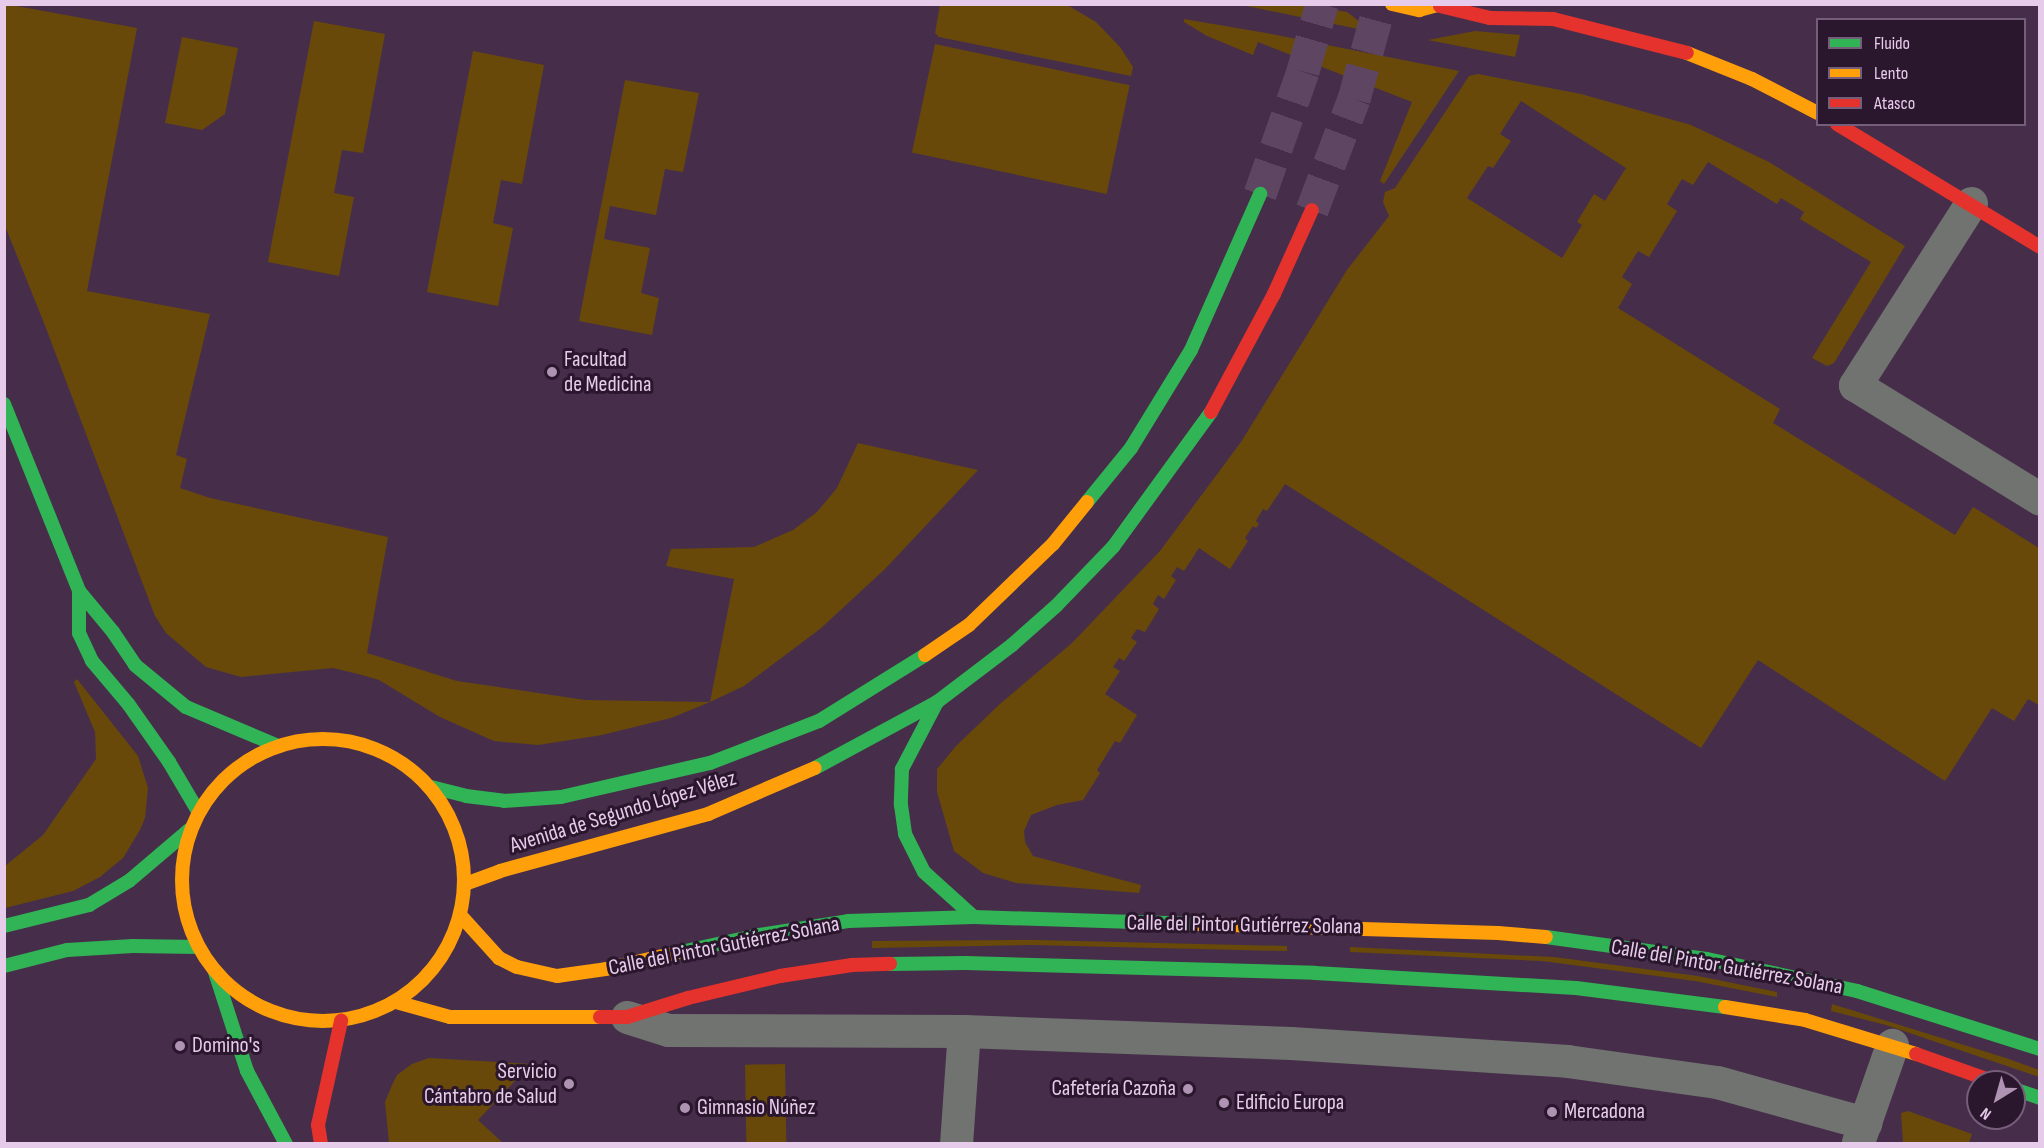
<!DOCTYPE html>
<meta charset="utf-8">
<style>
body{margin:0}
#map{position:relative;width:2044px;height:1148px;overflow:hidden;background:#462e4a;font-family:"Sofia Sans Condensed",sans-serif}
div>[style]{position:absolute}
.green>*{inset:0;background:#68490a;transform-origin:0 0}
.primary-tunnel>*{height:33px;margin-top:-16.5px;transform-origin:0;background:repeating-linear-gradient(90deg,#5e4662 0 33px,transparent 0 49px)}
.street>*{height:33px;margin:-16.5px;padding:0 16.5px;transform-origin:16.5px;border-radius:16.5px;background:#70736f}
.fast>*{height:14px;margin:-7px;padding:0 7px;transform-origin:7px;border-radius:7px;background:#30b455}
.slow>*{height:14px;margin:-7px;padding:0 7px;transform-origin:7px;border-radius:7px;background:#ff9f0a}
.slow>.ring{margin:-7px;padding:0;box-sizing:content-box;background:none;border:14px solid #ff9f0a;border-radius:50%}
.jam>*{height:14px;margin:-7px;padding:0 7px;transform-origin:7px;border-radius:7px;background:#e5322d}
.dots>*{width:16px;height:16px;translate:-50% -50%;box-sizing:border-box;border:3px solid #2a162d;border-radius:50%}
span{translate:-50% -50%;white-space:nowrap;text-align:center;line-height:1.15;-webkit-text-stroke:6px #2a162d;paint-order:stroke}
.poi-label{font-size:22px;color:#e6cbea}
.left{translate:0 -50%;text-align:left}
.right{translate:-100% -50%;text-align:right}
.street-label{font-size:22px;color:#e6cbea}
.frame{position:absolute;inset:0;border:6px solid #e6cbea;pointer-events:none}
.legend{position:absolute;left:1816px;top:18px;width:210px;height:108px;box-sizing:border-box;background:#2a162d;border:2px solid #755e79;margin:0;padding:8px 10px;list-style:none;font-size:18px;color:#e6cbea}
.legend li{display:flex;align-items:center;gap:12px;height:30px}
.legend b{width:30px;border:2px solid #755e79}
.north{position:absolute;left:1966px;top:1070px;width:60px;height:60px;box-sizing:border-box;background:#2a162d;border:2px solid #755e79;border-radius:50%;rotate:217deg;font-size:16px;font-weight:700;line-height:24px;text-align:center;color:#e6cbea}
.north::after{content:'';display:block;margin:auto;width:21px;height:27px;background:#ae94b2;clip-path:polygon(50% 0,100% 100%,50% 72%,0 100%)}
</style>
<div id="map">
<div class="green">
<div style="clip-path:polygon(5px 4px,137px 28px,87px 291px,210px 314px,176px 455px,187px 459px,180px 488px,210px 498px,388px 537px,367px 653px,457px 681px,585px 700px,710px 702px,734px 579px,666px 566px,671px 549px,754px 547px,793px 530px,817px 512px,837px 488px,858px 443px,978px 470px,885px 569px,820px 629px,744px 686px,710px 702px,671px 718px,602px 735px,538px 745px,494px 741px,440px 717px,379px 680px,362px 675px,333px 668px,241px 677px,206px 667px,166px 633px,155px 616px,44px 323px,5px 226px)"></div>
<div style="clip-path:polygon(1237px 4px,1307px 5px,1347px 12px,1373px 32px)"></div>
<div style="clip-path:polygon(940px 5px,1067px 5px,1096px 22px,1120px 47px,1133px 67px,1131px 76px,939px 37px,935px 33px)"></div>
<div style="clip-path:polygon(1184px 19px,1266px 33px,1459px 71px,1384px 184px,1380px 181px,1412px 102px,1258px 42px,1253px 55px,1207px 36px,1184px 22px)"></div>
<div style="clip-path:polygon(314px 21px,385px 34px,363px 153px,342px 150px,334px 193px,354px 197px,339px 276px,268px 262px)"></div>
<div style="clip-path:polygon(1475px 31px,1520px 35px,1515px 57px,1428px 40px)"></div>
<div style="clip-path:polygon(182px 37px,238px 48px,225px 114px,202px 130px,165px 123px)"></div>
<div style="left:935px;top:44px;width:199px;height:111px;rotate:12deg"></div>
<div style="clip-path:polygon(473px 51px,544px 65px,522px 184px,501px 180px,493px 223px,513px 228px,498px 306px,427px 292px)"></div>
<div style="clip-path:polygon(evenodd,1478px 74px,1581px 94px,1691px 125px,1769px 162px,1905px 246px,1834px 363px,1827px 366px,1812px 358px,1871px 262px,1800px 219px,1804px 212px,1781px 198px,1777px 204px,1708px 162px,1693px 185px,1682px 179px,1667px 204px,1677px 211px,1649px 257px,1638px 251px,1622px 277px,1632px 284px,1618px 308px,1780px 409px,1773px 423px,1955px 535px,1973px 507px,2039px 548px,2039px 705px,2028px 699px,2014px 721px,1992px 708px,1945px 781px,1758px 660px,1701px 748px,1285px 484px,1267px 511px,1263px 509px,1256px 521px,1259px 524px,1256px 528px,1253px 526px,1245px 538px,1248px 541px,1230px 569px,1199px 548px,1184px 571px,1177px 567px,1171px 576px,1176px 580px,1164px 599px,1158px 595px,1153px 604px,1159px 609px,1145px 632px,1137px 629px,1131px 638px,1137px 642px,1124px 661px,1119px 658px,1113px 667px,1120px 671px,1105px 694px,1137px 715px,1120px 743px,1115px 741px,1097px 770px,1100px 773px,1083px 800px,1057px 805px,1031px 815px,1024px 831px,1025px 842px,1033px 856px,1141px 885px,1139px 893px,1016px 883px,983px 873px,954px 851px,937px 792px,937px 769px,956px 746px,1001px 703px,1072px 643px,1160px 551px,1241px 442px,1347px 270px,1389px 216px,1383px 202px,1385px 192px,1395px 188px,1469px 76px,1478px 74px,1521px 101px,1626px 168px,1605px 201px,1594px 194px,1577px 222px,1582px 225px,1562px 258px,1467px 198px,1488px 166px,1493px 168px,1511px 141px,1500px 134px,1521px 101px)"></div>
<div style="clip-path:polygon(625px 80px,699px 93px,683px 172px,665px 169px,656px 215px,610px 206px,604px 239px,650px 248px,641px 293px,659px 298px,652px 335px,579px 321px)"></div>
<div style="clip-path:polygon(77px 679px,138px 756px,148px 788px,145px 818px,140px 830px,123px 858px,100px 877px,73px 891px,5px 908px,5px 866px,43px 835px,96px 759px,95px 732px,74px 682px)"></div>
<div style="clip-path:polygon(1035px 940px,1287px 946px,1287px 951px,1032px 945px,872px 948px,872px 941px)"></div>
<div style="clip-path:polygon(1350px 947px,1554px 957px,1698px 976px,1777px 992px,1777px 997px,1695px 981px,1542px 961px,1350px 952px)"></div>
<div style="clip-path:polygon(1832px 1004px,2006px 1058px,2039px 1070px,2039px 1077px,1886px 1025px,1831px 1011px)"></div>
<div style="clip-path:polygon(429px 1058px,531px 1064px,478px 1120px,503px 1143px,389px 1143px,385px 1102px,392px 1085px,397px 1075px,412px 1064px)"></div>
<div style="left:785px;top:1064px;width:79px;height:40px;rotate:89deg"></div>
<div style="clip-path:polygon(1908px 1111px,1972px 1134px,1969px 1143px,1903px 1143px,1901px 1113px)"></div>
</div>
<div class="primary-tunnel">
<div style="left:1260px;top:194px;width:130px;rotate:-70.7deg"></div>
<div style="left:1303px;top:71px;width:70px;rotate:-74.2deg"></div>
<div style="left:1312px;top:210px;width:119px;rotate:-69.3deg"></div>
<div style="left:1354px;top:99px;width:98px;rotate:-74.7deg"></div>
</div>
<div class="street">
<div style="left:1971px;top:203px;width:216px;rotate:122.5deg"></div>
<div style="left:1855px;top:385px;width:217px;rotate:31.6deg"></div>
<div style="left:627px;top:1017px;width:43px;rotate:17.6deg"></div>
<div style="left:668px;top:1030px;width:296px;rotate:0.2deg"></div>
<div style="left:964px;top:1031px;width:327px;rotate:2.1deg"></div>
<div style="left:1291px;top:1043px;width:277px;rotate:3.7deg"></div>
<div style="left:1567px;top:1061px;width:151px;rotate:8deg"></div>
<div style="left:1717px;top:1082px;width:154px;rotate:15.5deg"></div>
<div style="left:1858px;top:1142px;width:103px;rotate:-70.7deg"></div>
<div style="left:956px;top:1144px;width:113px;rotate:-86deg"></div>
</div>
<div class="fast">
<div style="left:4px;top:404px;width:201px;rotate:68.1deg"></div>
<div style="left:79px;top:591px;width:53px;rotate:50.3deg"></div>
<div style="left:113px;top:632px;width:40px;rotate:56deg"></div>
<div style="left:135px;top:665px;width:66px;rotate:39.5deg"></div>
<div style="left:186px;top:707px;width:98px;rotate:22.9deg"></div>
<div style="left:1087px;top:502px;width:70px;rotate:-50.8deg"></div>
<div style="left:1131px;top:448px;width:115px;rotate:-58.5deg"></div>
<div style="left:1191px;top:350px;width:171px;rotate:-66.1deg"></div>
<div style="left:79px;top:591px;width:42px;rotate:90deg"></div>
<div style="left:79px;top:633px;width:31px;rotate:65deg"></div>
<div style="left:92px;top:661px;width:57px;rotate:49.9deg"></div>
<div style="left:129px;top:705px;width:70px;rotate:54.9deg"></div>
<div style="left:169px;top:762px;width:57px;rotate:59.4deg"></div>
<div style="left:937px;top:702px;width:76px;rotate:117.6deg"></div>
<div style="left:902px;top:769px;width:36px;rotate:92deg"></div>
<div style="left:901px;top:805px;width:29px;rotate:82deg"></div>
<div style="left:905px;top:834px;width:42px;rotate:63.4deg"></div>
<div style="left:924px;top:872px;width:67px;rotate:42deg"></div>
<div style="left:815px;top:768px;width:139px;rotate:-28.4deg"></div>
<div style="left:937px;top:702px;width:94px;rotate:-37.2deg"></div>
<div style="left:1012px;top:645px;width:60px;rotate:-41.6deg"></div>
<div style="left:1057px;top:605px;width:81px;rotate:-46deg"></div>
<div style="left:1113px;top:547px;width:167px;rotate:-54deg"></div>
<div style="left:431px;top:787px;width:36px;rotate:14deg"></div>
<div style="left:466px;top:796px;width:38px;rotate:7deg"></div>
<div style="left:504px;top:801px;width:57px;rotate:-4deg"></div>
<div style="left:561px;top:797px;width:153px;rotate:-12.9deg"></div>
<div style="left:710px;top:763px;width:117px;rotate:-21.1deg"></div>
<div style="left:819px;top:721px;width:125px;rotate:-31.9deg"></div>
<div style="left:4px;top:926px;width:88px;rotate:-13.9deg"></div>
<div style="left:89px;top:905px;width:47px;rotate:-31deg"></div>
<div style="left:129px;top:881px;width:79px;rotate:-40.4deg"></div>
<div style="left:1546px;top:937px;width:162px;rotate:7.8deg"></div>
<div style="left:1707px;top:959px;width:153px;rotate:12deg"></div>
<div style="left:1857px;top:991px;width:192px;rotate:17.6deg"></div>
<div style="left:676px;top:953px;width:85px;rotate:-12.2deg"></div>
<div style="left:759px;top:935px;width:90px;rotate:-8.9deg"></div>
<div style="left:848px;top:921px;width:126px;rotate:-1.8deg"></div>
<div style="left:974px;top:917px;width:224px;rotate:1.8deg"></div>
<div style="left:890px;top:964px;width:76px;rotate:-0.8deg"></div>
<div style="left:966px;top:963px;width:349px;rotate:1.6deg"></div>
<div style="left:1315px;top:973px;width:261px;rotate:3.3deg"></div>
<div style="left:1576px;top:988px;width:150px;rotate:7.3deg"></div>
<div style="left:4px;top:966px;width:65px;rotate:-14.3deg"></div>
<div style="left:67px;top:950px;width:66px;rotate:-3.5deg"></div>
<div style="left:133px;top:946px;width:65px;rotate:0.9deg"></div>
<div style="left:215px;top:972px;width:104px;rotate:72.1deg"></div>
<div style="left:247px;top:1071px;width:83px;rotate:61.9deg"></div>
<div style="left:2014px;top:1089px;width:28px;rotate:19deg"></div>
</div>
<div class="slow">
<div style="left:1392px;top:4px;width:28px;rotate:13deg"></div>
<div style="left:1419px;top:10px;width:24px;rotate:-15deg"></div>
<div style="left:1687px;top:53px;width:70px;rotate:21.8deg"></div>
<div style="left:1752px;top:79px;width:74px;rotate:27.3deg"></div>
<div style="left:925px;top:655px;width:53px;rotate:-34.3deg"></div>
<div style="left:969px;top:625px;width:117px;rotate:-44deg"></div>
<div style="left:1053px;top:544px;width:54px;rotate:-51deg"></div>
<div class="ring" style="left:182px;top:739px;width:268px;height:268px"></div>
<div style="left:465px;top:884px;width:37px;rotate:-20deg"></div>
<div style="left:500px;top:871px;width:216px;rotate:-15.3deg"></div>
<div style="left:708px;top:814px;width:116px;rotate:-23.3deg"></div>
<div style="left:461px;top:916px;width:57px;rotate:47.9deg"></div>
<div style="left:499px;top:958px;width:20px;rotate:27deg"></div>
<div style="left:517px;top:967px;width:41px;rotate:12.7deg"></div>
<div style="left:557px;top:976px;width:49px;rotate:-8.1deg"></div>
<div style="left:606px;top:969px;width:72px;rotate:-12.9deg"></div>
<div style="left:1198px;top:924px;width:300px;rotate:1.7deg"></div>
<div style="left:1498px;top:933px;width:48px;rotate:4.8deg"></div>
<div style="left:396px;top:1002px;width:56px;rotate:15.5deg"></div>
<div style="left:450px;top:1017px;width:150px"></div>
<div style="left:1725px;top:1007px;width:81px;rotate:9.2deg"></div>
<div style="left:1805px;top:1020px;width:116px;rotate:17deg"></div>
</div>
<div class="jam">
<div style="left:1440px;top:6px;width:51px;rotate:13.5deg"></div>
<div style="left:1490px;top:18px;width:63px;rotate:0.9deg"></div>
<div style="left:1553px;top:19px;width:138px;rotate:14.2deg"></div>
<div style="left:1837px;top:124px;width:237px;rotate:31.2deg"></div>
<div style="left:1211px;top:412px;width:134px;rotate:-61.9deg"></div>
<div style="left:1274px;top:294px;width:92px;rotate:-65.7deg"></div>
<div style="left:600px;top:1017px;width:27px"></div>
<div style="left:627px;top:1017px;width:64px;rotate:-17.3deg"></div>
<div style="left:688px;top:998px;width:95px;rotate:-13.4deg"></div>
<div style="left:780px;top:976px;width:73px;rotate:-8.7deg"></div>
<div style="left:852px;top:965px;width:38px;rotate:-2deg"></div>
<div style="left:1916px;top:1054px;width:84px;rotate:19.5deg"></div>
<div style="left:321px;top:1144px;width:19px;rotate:-99deg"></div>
<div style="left:318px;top:1125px;width:107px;rotate:-77.5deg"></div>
</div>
<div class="dots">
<div style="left:552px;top:372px;background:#ae94b2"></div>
<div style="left:180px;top:1046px;background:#ae94b2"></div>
<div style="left:569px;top:1084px;background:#ae94b2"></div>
<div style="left:1188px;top:1089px;background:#ae94b2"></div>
<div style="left:1224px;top:1103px;background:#ae94b2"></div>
<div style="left:685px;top:1108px;background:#ae94b2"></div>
<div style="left:1552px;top:1112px;background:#ae94b2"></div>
</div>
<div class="poi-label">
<span class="left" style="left:564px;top:372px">Facultad<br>de Medicina</span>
<span class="left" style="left:192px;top:1046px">Domino's</span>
<span class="right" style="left:557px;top:1084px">Servicio<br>Cántabro de Salud</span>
<span class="right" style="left:1176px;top:1089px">Cafetería Cazoña</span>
<span class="left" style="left:1236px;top:1103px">Edificio Europa</span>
<span class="left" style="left:697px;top:1108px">Gimnasio Núñez</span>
<span class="left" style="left:1564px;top:1112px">Mercadona</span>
</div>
<div class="street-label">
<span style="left:623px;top:812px;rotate:-17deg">Avenida de Segundo López Vélez</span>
<span style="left:1244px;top:925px;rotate:1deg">Calle del Pintor Gutiérrez Solana</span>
<span style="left:724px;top:946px;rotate:-11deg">Calle del Pintor Gutiérrez Solana</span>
<span style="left:1727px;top:967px;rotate:10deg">Calle del Pintor Gutiérrez Solana</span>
</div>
<div class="frame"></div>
<ul class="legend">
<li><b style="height:8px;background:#30b455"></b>Fluido</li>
<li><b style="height:8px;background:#ff9f0a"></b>Lento</li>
<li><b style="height:8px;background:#e5322d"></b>Atasco</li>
</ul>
<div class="north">N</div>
</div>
